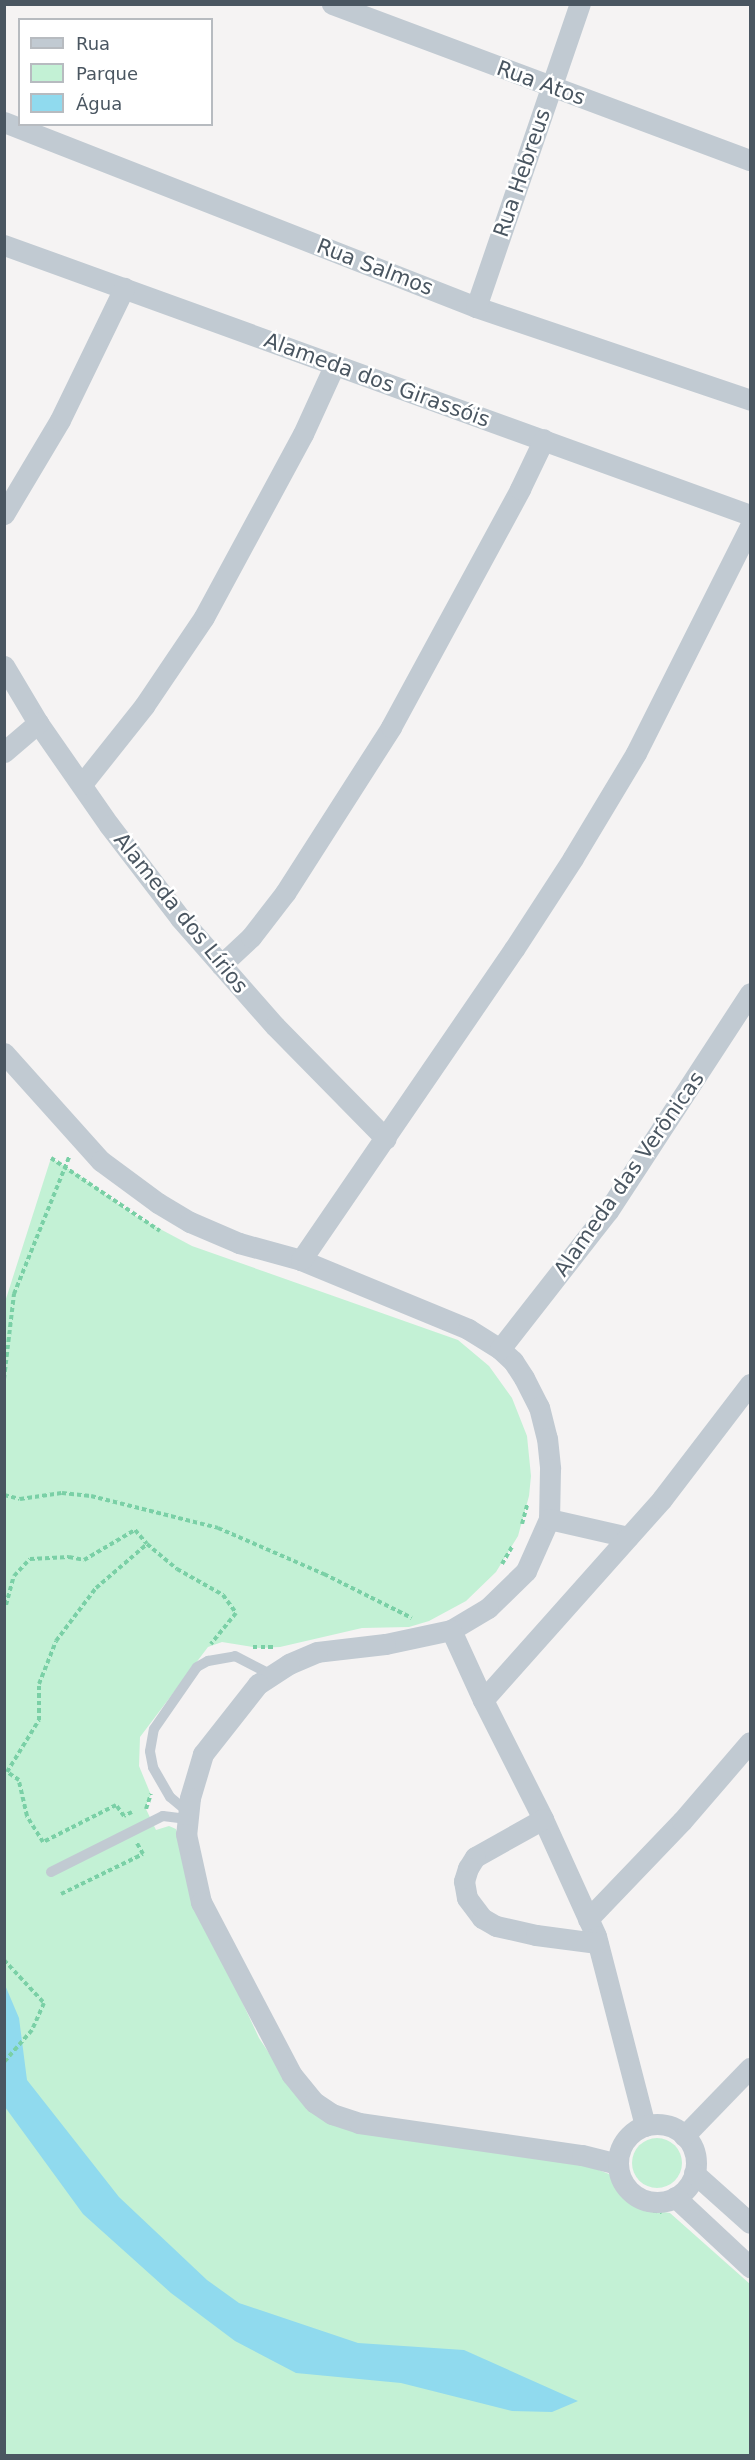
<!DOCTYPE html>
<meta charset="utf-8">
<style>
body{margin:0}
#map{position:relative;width:755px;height:2460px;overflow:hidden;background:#f5f3f3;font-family:"DejaVu Sans",sans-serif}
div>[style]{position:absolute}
.green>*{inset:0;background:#c3f1d5}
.round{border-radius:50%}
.water>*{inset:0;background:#90daee}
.path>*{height:4px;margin-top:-2px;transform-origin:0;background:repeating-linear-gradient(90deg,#7ad0a6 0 4.5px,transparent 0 7.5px)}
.service>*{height:10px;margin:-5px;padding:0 5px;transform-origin:5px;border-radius:5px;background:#c1cad2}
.minor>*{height:21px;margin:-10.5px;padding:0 10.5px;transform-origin:10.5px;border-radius:10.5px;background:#c1cad2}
.minor>.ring{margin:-10.5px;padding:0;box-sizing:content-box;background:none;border:21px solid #c1cad2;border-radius:50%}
span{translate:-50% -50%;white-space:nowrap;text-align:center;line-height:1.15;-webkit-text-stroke:5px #fff;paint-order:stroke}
.street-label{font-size:21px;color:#4a5661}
.frame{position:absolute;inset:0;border:6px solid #4a5661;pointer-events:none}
.legend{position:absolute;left:18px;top:18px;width:195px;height:108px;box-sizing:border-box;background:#fff;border:2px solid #b7bbc0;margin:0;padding:8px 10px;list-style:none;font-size:18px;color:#4a5661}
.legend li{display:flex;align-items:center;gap:12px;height:30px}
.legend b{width:30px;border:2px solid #b7bbc0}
</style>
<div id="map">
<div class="green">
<div style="clip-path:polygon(51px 1158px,77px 1174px,132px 1214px,192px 1246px,458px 1340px,489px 1366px,512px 1398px,527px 1436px,531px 1476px,529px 1496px,518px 1536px,496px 1572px,466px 1601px,429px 1621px,409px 1627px,362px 1628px,280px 1647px,259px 1648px,222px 1642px,208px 1647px,140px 1737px,139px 1766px,151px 1795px,145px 1807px,156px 1830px,169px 1826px,176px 1829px,222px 1959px,259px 2038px,307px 2110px,586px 2165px,609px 2174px,624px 2194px,646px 2209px,670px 2213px,750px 2284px,750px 2455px,5px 2456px,4px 1305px)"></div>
<div class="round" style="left:632px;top:2138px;width:50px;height:50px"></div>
</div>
<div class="water">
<div style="clip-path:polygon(5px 1985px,19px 2018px,27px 2080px,119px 2197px,207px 2280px,239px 2303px,358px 2343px,464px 2350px,578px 2401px,552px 2412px,512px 2411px,401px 2383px,296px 2373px,235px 2341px,171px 2293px,83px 2214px,5px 2107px)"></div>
</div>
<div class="path">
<div style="left:51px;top:1158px;width:131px;rotate:33.8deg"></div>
<div style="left:4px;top:1379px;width:86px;rotate:-83.3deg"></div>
<div style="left:14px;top:1294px;width:148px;rotate:-68.1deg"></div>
<div style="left:4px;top:1495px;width:16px;rotate:14deg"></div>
<div style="left:20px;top:1499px;width:42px;rotate:-8.1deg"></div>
<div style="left:62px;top:1493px;width:29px;rotate:6deg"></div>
<div style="left:91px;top:1496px;width:131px;rotate:14.1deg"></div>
<div style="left:218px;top:1528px;width:116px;rotate:23.5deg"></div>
<div style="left:324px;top:1574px;width:98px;rotate:26.6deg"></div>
<div style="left:522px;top:1524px;width:20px;rotate:-75deg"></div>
<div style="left:502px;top:1564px;width:20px;rotate:-60deg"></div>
<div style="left:6px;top:1605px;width:30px;rotate:-75deg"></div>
<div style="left:14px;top:1576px;width:23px;rotate:-47deg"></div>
<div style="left:30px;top:1559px;width:39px;rotate:-3deg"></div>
<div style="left:69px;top:1557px;width:15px;rotate:11deg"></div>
<div style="left:84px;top:1560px;width:59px;rotate:-30.5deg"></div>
<div style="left:135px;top:1530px;width:18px;rotate:49deg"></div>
<div style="left:253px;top:1647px;width:23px"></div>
<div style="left:146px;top:1809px;width:16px;rotate:-72deg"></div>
<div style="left:132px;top:1812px;width:9px;rotate:153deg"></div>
<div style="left:124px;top:1816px;width:14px;rotate:-126deg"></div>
<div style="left:116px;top:1805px;width:82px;rotate:153.1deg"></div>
<div style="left:43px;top:1842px;width:31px;rotate:-122deg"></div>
<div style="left:27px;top:1816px;width:37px;rotate:-103deg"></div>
<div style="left:19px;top:1780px;width:14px;rotate:-146deg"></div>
<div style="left:7px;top:1772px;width:61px;rotate:-58.4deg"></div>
<div style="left:39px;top:1720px;width:36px;rotate:-90deg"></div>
<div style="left:39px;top:1684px;width:46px;rotate:-68.4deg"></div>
<div style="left:56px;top:1641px;width:66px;rotate:-53deg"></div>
<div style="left:96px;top:1588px;width:67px;rotate:-40.8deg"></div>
<div style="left:147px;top:1544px;width:39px;rotate:40deg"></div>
<div style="left:177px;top:1569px;width:53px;rotate:29.5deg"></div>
<div style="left:223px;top:1595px;width:22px;rotate:54deg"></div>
<div style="left:236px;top:1613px;width:40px;rotate:129deg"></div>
<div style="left:61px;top:1894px;width:91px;rotate:-26deg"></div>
<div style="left:143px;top:1854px;width:13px;rotate:-119deg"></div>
<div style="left:4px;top:1960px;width:59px;rotate:47.1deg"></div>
<div style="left:44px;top:2003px;width:30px;rotate:114deg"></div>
<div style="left:32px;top:2030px;width:43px;rotate:131.2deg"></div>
<div style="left:616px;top:2184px;width:13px;rotate:51deg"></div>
<div style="left:624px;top:2194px;width:27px;rotate:34deg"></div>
<div style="left:646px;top:2209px;width:16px;rotate:11deg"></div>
</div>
<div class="service">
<div style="left:188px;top:1812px;width:23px;rotate:-140deg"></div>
<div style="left:170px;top:1797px;width:34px;rotate:-120deg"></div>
<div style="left:153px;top:1767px;width:16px;rotate:-101deg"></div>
<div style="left:150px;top:1751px;width:22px;rotate:-80deg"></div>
<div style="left:154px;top:1729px;width:75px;rotate:-55.3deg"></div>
<div style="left:197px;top:1667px;width:13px;rotate:-29deg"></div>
<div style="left:208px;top:1661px;width:27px;rotate:-10deg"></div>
<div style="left:235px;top:1656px;width:42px;rotate:27.2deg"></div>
<div style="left:51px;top:1872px;width:125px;rotate:-26.6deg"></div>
<div style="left:163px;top:1816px;width:24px;rotate:7deg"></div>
</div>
<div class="minor">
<div style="left:332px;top:4px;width:446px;rotate:20.5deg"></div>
<div style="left:4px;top:122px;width:507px;rotate:21.4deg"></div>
<div style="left:476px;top:307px;width:289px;rotate:18.7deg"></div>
<div style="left:4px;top:245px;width:793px;rotate:19.9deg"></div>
<div style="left:476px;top:307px;width:320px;rotate:-71.1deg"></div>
<div style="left:4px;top:514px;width:109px;rotate:-59.2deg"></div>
<div style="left:60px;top:420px;width:147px;rotate:-64.1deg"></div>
<div style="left:4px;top:666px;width:66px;rotate:59.2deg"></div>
<div style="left:38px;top:723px;width:124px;rotate:55.2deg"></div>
<div style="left:109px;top:825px;width:117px;rotate:52.6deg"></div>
<div style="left:180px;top:918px;width:144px;rotate:48.7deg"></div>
<div style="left:275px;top:1026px;width:158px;rotate:45.5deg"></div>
<div style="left:4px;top:752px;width:45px;rotate:-40.5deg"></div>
<div style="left:82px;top:784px;width:100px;rotate:-51.5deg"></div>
<div style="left:144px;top:706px;width:107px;rotate:-56deg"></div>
<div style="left:204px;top:617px;width:208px;rotate:-61.6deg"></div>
<div style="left:303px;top:434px;width:75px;rotate:-65.5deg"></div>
<div style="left:221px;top:965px;width:41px;rotate:-43deg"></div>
<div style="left:251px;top:937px;width:56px;rotate:-52.3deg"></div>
<div style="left:285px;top:893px;width:197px;rotate:-57.4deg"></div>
<div style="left:391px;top:727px;width:271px;rotate:-61.5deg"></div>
<div style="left:520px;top:489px;width:55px;rotate:-64.4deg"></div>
<div style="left:4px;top:1053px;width:145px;rotate:48.1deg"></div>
<div style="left:101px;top:1161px;width:71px;rotate:36.4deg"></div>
<div style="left:158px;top:1203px;width:37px;rotate:31deg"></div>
<div style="left:190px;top:1222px;width:53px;rotate:23.2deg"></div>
<div style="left:239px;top:1243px;width:64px;rotate:15.3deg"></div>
<div style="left:301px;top:1260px;width:181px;rotate:22.4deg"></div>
<div style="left:468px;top:1329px;width:38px;rotate:32deg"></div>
<div style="left:500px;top:1349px;width:18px;rotate:43deg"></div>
<div style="left:513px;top:1361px;width:20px;rotate:57deg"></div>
<div style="left:524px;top:1378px;width:33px;rotate:63deg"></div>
<div style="left:539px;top:1407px;width:32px;rotate:76deg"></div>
<div style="left:547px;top:1438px;width:31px;rotate:84deg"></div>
<div style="left:550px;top:1469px;width:50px;rotate:91.1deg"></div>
<div style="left:549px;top:1519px;width:57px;rotate:113.9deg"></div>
<div style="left:526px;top:1571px;width:53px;rotate:135.8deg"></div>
<div style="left:488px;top:1608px;width:43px;rotate:149.3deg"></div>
<div style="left:451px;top:1630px;width:67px;rotate:168deg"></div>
<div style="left:385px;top:1644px;width:68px;rotate:173.3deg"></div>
<div style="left:317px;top:1652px;width:30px;rotate:157deg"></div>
<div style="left:289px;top:1664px;width:37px;rotate:147deg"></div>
<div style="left:258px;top:1684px;width:89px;rotate:128.2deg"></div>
<div style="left:203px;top:1754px;width:46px;rotate:106.5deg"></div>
<div style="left:190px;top:1798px;width:36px;rotate:96deg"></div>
<div style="left:186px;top:1834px;width:70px;rotate:77.6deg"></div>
<div style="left:201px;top:1902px;width:195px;rotate:62.3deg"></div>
<div style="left:292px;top:2075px;width:35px;rotate:51deg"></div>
<div style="left:314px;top:2102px;width:22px;rotate:34deg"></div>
<div style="left:332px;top:2114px;width:28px;rotate:18deg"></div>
<div style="left:359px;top:2123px;width:225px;rotate:8.2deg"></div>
<div style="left:582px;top:2155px;width:37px;rotate:14deg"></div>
<div style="left:301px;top:1260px;width:377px;rotate:-55.6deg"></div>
<div style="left:514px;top:949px;width:108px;rotate:-57deg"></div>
<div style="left:573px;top:858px;width:122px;rotate:-59deg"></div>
<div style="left:636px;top:753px;width:254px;rotate:-63.3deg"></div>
<div style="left:500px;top:1349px;width:175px;rotate:-52deg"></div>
<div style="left:608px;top:1211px;width:260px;rotate:-56.9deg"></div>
<div style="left:549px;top:1519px;width:81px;rotate:12.8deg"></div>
<div style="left:451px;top:1630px;width:77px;rotate:65.4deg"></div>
<div style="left:483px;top:1700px;width:133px;rotate:63.2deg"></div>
<div style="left:543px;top:1819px;width:128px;rotate:65.6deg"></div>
<div style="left:596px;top:1936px;width:196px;rotate:75.5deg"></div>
<div style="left:483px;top:1700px;width:269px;rotate:-48.3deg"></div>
<div style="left:662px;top:1499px;width:145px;rotate:-52.6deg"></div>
<div style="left:543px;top:1819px;width:78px;rotate:150.8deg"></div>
<div style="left:475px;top:1857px;width:13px;rotate:122deg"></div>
<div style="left:468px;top:1868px;width:14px;rotate:107deg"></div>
<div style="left:464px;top:1881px;width:17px;rotate:80deg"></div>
<div style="left:467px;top:1898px;width:25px;rotate:53deg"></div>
<div style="left:482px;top:1918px;width:16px;rotate:30deg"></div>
<div style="left:496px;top:1926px;width:41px;rotate:12.7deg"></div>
<div style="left:536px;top:1935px;width:62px;rotate:7.5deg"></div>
<div style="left:588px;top:1919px;width:136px;rotate:-46.2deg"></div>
<div style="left:682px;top:1821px;width:104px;rotate:-49.3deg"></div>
<div class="ring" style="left:618px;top:2124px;width:57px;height:57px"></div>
<div style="left:684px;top:2136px;width:95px;rotate:-45.9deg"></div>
<div style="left:694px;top:2173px;width:75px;rotate:41.8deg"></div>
<div style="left:675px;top:2197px;width:103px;rotate:43deg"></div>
</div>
<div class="street-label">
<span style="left:541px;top:83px;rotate:20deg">Rua Atos</span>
<span style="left:522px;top:173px;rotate:-71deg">Rua Hebreus</span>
<span style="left:375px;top:267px;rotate:21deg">Rua Salmos</span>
<span style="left:377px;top:380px;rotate:20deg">Alameda dos Girassóis</span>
<span style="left:181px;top:913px;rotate:51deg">Alameda dos Lírios</span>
<span style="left:629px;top:1174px;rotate:-55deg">Alameda das Verônicas</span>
</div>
<div class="frame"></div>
<ul class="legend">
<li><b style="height:8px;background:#c1cad2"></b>Rua</li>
<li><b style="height:16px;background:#c3f1d5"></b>Parque</li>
<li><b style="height:16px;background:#90daee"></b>Água</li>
</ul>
</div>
